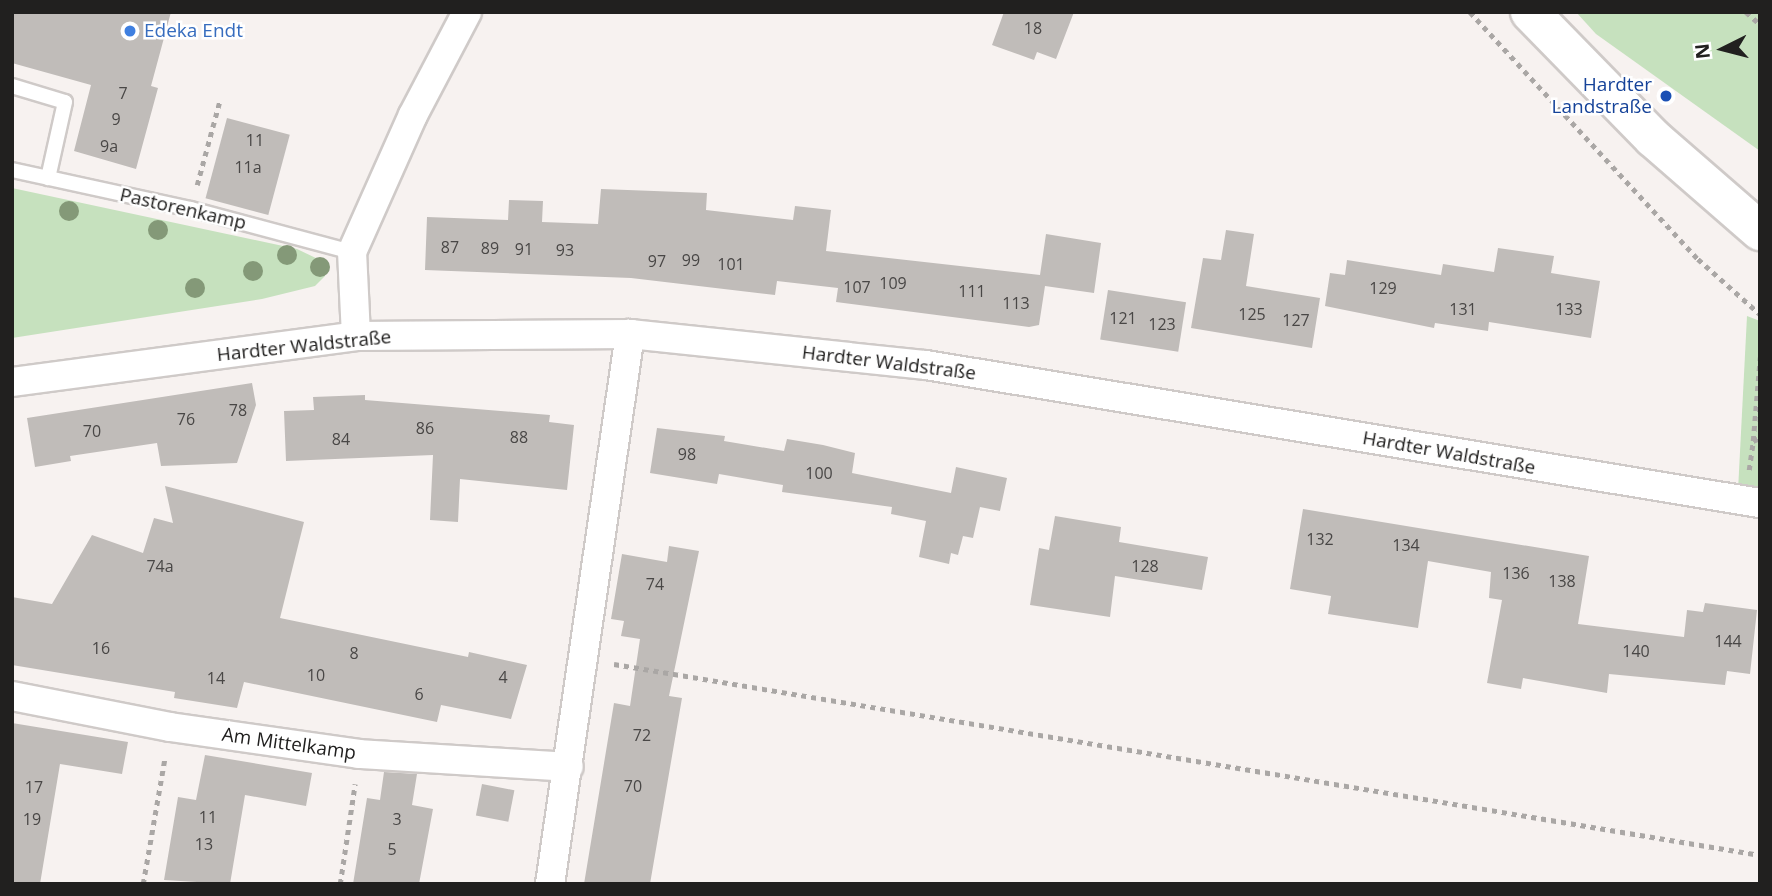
<!DOCTYPE html>
<meta charset="utf-8">
<style>
body{margin:0}
#map{position:relative;width:1772px;height:896px;overflow:hidden;background:#f7f2f0;font-family:"Open Sans",sans-serif}
div>[style]{position:absolute}
.green>*{inset:0;background:#c6e1be}
.building>*{inset:0;background:#c0bcb9;transform-origin:0 0}
.path>*{height:4.5px;margin-top:-2.25px;transform-origin:0;background:repeating-linear-gradient(90deg,#aaa7a5 0 5px,transparent 0 10px)}
.roads{filter:drop-shadow(2px 0 #cfcac8) drop-shadow(-2px 0 #cfcac8) drop-shadow(0 2px #cfcac8) drop-shadow(0 -2px #cfcac8)}
.lane>*{height:14px;margin:-7px;padding:0 7px;transform-origin:7px;border-radius:7px;background:#fff}
.street>*{height:28px;margin:-14px;padding:0 14px;transform-origin:14px;border-radius:14px;background:#fff}
.secondary>*{height:38px;margin:-19px;padding:0 19px;transform-origin:19px;border-radius:19px;background:#fff}
.trees>*{width:20px;height:20px;margin:-10px;border-radius:50%;background:#849978}
.dots>*{width:19px;height:19px;translate:-50% -50%;box-sizing:border-box;border:4px solid #fff;border-radius:50%}
span{translate:-50% -50%;white-space:nowrap;text-align:center;line-height:1.15;-webkit-text-stroke:5px #fff;paint-order:stroke}
.number-label{font-size:16px;color:#494746}
.number-label span{-webkit-text-stroke-width:0}
.shop-label{font-size:19px;color:#366cbe}
.left{translate:0 -50%;text-align:left}
.transit-label{font-size:19px;color:#164399}
.right{translate:-100% -50%;text-align:right}
.street-label{font-size:19px;color:#21201f}
.frame{position:absolute;inset:0;border:14px solid #21201f;pointer-events:none}
.north{position:absolute;left:1688px;top:14px;width:70px;height:70px;-webkit-text-stroke:5px #fff;paint-order:stroke;rotate:264deg;font-size:19px;font-weight:700;line-height:28px;text-align:center;color:#21201f}
.north::after{content:'';display:block;margin:auto;width:24px;height:32px;background:#21201f;clip-path:polygon(50% 0,100% 100%,50% 72%,0 100%)}
</style>
<div id="map">
<div class="green">
<div style="clip-path:polygon(1576px 12px,1760px 12px,1760px 151px,1596px 34px)"></div>
<div style="clip-path:polygon(12px 188px,297px 249px,322px 261px,325px 276px,315px 286px,262px 299px,12px 338px)"></div>
<div style="clip-path:polygon(1747px 316px,1760px 321px,1760px 513px,1737px 510px)"></div>
</div>
<div class="building">
<div style="clip-path:polygon(12px 12px,171px 12px,151px 86px,158px 88px,136px 169px,74px 151px,91px 85px,12px 63px)"></div>
<div style="clip-path:polygon(1004px 12px,1074px 12px,1056px 59px,1037px 52px,1034px 60px,992px 45px)"></div>
<div style="left:227px;top:118px;width:65px;height:83px;rotate:15deg"></div>
<div style="clip-path:polygon(601px 189px,707px 193px,706px 210px,793px 220px,795px 206px,831px 210px,826px 251px,1040px 275px,1046px 234px,1101px 243px,1094px 293px,1045px 286px,1039px 325px,1029px 327px,836px 302px,838px 288px,777px 281px,775px 295px,631px 278px,425px 270px,427px 217px,508px 220px,509px 200px,543px 201px,542px 222px,598px 224px)"></div>
<div style="clip-path:polygon(1226px 230px,1254px 234px,1246px 286px,1320px 298px,1312px 348px,1191px 328px,1203px 258px,1221px 260px)"></div>
<div style="clip-path:polygon(1498px 248px,1554px 256px,1551px 273px,1600px 281px,1591px 338px,1489px 322px,1488px 331px,1435px 323px,1434px 328px,1325px 306px,1330px 273px,1345px 275px,1347px 260px,1441px 275px,1443px 264px,1494px 272px)"></div>
<div style="left:1108px;top:290px;width:79px;height:50px;rotate:9deg"></div>
<div style="clip-path:polygon(252px 383px,256px 405px,237px 463px,161px 466px,157px 443px,70px 456px,71px 461px,35px 467px,27px 418px)"></div>
<div style="clip-path:polygon(365px 395px,365px 400px,550px 415px,549px 422px,574px 425px,567px 490px,460px 479px,458px 522px,430px 520px,433px 455px,286px 461px,284px 411px,314px 410px,313px 397px)"></div>
<div style="clip-path:polygon(657px 428px,725px 436px,724px 441px,784px 451px,787px 439px,823px 445px,855px 453px,852px 473px,951px 493px,956px 467px,1007px 478px,1000px 511px,980px 507px,973px 538px,963px 536px,958px 555px,951px 553px,949px 564px,919px 557px,926px 521px,891px 514px,892px 507px,782px 492px,783px 485px,719px 474px,717px 484px,650px 473px)"></div>
<div style="clip-path:polygon(165px 486px,304px 522px,280px 618px,468px 657px,469px 652px,527px 665px,511px 719px,441px 705px,437px 722px,244px 682px,237px 708px,174px 698px,175px 692px,12px 665px,12px 597px,52px 604px,92px 535px,143px 553px,154px 518px,173px 523px)"></div>
<div style="clip-path:polygon(1303px 509px,1589px 556px,1578px 624px,1684px 637px,1687px 610px,1703px 612px,1705px 603px,1757px 610px,1750px 674px,1727px 671px,1725px 685px,1609px 674px,1607px 693px,1523px 678px,1521px 689px,1487px 683px,1502px 600px,1489px 598px,1491px 572px,1428px 561px,1418px 628px,1328px 614px,1331px 596px,1290px 589px)"></div>
<div style="clip-path:polygon(1055px 516px,1121px 527px,1119px 542px,1208px 557px,1202px 590px,1115px 576px,1110px 617px,1030px 605px,1039px 548px,1049px 550px)"></div>
<div style="clip-path:polygon(669px 546px,699px 551px,669px 696px,682px 698px,650px 884px,584px 884px,614px 703px,630px 706px,640px 639px,621px 636px,624px 621px,611px 619px,622px 554px,667px 562px)"></div>
<div style="clip-path:polygon(12px 723px,128px 742px,122px 774px,60px 764px,40px 884px,12px 884px)"></div>
<div style="clip-path:polygon(205px 755px,312px 773px,306px 806px,245px 795px,230px 884px,164px 880px,178px 797px,196px 800px)"></div>
<div style="clip-path:polygon(384px 772px,417px 774px,412px 805px,433px 809px,419px 884px,353px 884px,367px 798px,380px 800px)"></div>
<div style="left:482px;top:784px;width:33px;height:32px;rotate:11deg"></div>
</div>
<div class="path">
<div style="left:1470px;top:12px;width:336px;rotate:47.3deg"></div>
<div style="left:1698px;top:259px;width:83px;rotate:41.6deg"></div>
<div style="left:1746px;top:12px;width:18px;rotate:41deg"></div>
<div style="left:197px;top:185px;width:88px;rotate:-74.9deg"></div>
<div style="left:1753px;top:441px;width:84px;rotate:-85.2deg"></div>
<div style="left:1749px;top:470px;width:29px;rotate:-82deg"></div>
<div style="left:1753px;top:441px;width:8px;rotate:-23deg"></div>
<div style="left:614px;top:664px;width:1162px;rotate:9.46deg"></div>
<div style="left:143px;top:884px;width:129px;rotate:-80.2deg"></div>
<div style="left:340px;top:884px;width:101px;rotate:-81.5deg"></div>
</div>
<div class="roads">
<div class="lane">
<div style="left:12px;top:86px;width:55px;rotate:16.8deg"></div>
<div style="left:65px;top:102px;width:78px;rotate:102.6deg"></div>
<div style="left:12px;top:170px;width:183px;rotate:12.3deg"></div>
<div style="left:191px;top:209px;width:167px;rotate:15deg"></div>
</div>
<div class="street">
<div style="left:356px;top:336px;width:84px;rotate:-92.7deg"></div>
<div style="left:352px;top:252px;width:150px;rotate:-66deg"></div>
<div style="left:413px;top:115px;width:116px;rotate:-62.3deg"></div>
<div style="left:12px;top:382px;width:347px;rotate:-7.6deg"></div>
<div style="left:356px;top:336px;width:274px;rotate:-0.4deg"></div>
<div style="left:630px;top:334px;width:298px;rotate:6deg"></div>
<div style="left:926px;top:365px;width:845px;rotate:9.4deg"></div>
<div style="left:12px;top:696px;width:161px;rotate:11.1deg"></div>
<div style="left:170px;top:727px;width:191px;rotate:8.1deg"></div>
<div style="left:359px;top:754px;width:210px;rotate:3.5deg"></div>
<div style="left:550px;top:884px;width:556px;rotate:-81.72deg"></div>
</div>
<div class="secondary">
<div style="left:1530px;top:12px;width:176px;rotate:45.7deg"></div>
<div style="left:1653px;top:138px;width:142px;rotate:41deg"></div>
</div>
</div>
<div class="trees">
<div style="left:69px;top:211px"></div>
<div style="left:158px;top:230px"></div>
<div style="left:287px;top:255px"></div>
<div style="left:320px;top:267px"></div>
<div style="left:253px;top:271px"></div>
<div style="left:195px;top:288px"></div>
</div>
<div class="dots">
<div style="left:130px;top:31px;background:#3f7fe0"></div>
<div style="left:1666px;top:96px;background:#1a4fb4"></div>
</div>
<div class="number-label">
<span style="left:1033px;top:28px">18</span>
<span style="left:123px;top:93px">7</span>
<span style="left:116px;top:119px">9</span>
<span style="left:255px;top:140px">11</span>
<span style="left:109px;top:146px">9a</span>
<span style="left:248px;top:167px">11a</span>
<span style="left:450px;top:247px">87</span>
<span style="left:490px;top:248px">89</span>
<span style="left:524px;top:249px">91</span>
<span style="left:565px;top:250px">93</span>
<span style="left:691px;top:260px">99</span>
<span style="left:657px;top:261px">97</span>
<span style="left:731px;top:264px">101</span>
<span style="left:893px;top:283px">109</span>
<span style="left:857px;top:287px">107</span>
<span style="left:1383px;top:288px">129</span>
<span style="left:972px;top:291px">111</span>
<span style="left:1016px;top:303px">113</span>
<span style="left:1463px;top:309px">131</span>
<span style="left:1569px;top:309px">133</span>
<span style="left:1252px;top:314px">125</span>
<span style="left:1123px;top:318px">121</span>
<span style="left:1296px;top:320px">127</span>
<span style="left:1162px;top:324px">123</span>
<span style="left:238px;top:410px">78</span>
<span style="left:186px;top:419px">76</span>
<span style="left:425px;top:428px">86</span>
<span style="left:92px;top:431px">70</span>
<span style="left:519px;top:437px">88</span>
<span style="left:341px;top:439px">84</span>
<span style="left:687px;top:454px">98</span>
<span style="left:819px;top:473px">100</span>
<span style="left:1320px;top:539px">132</span>
<span style="left:1406px;top:545px">134</span>
<span style="left:160px;top:566px">74a</span>
<span style="left:1145px;top:566px">128</span>
<span style="left:1516px;top:573px">136</span>
<span style="left:1562px;top:581px">138</span>
<span style="left:655px;top:584px">74</span>
<span style="left:1728px;top:641px">144</span>
<span style="left:101px;top:648px">16</span>
<span style="left:1636px;top:651px">140</span>
<span style="left:354px;top:653px">8</span>
<span style="left:316px;top:675px">10</span>
<span style="left:503px;top:677px">4</span>
<span style="left:216px;top:678px">14</span>
<span style="left:419px;top:694px">6</span>
<span style="left:642px;top:735px">72</span>
<span style="left:633px;top:786px">70</span>
<span style="left:34px;top:787px">17</span>
<span style="left:208px;top:817px">11</span>
<span style="left:32px;top:819px">19</span>
<span style="left:397px;top:819px">3</span>
<span style="left:204px;top:844px">13</span>
<span style="left:392px;top:849px">5</span>
</div>
<div class="shop-label">
<span class="left" style="left:144px;top:31px">Edeka Endt</span>
</div>
<div class="transit-label">
<span class="right" style="left:1652px;top:96px">Hardter<br>Landstraße</span>
</div>
<div class="street-label">
<span style="left:183px;top:209px;rotate:13deg">Pastorenkamp</span>
<span style="left:304px;top:346px;rotate:-6deg">Hardter Waldstraße</span>
<span style="left:889px;top:363px;rotate:7deg">Hardter Waldstraße</span>
<span style="left:1449px;top:453px;rotate:10deg">Hardter Waldstraße</span>
<span style="left:289px;top:744px;rotate:8deg">Am Mittelkamp</span>
</div>
<div class="frame"></div>
<div class="north">N</div>
</div>
